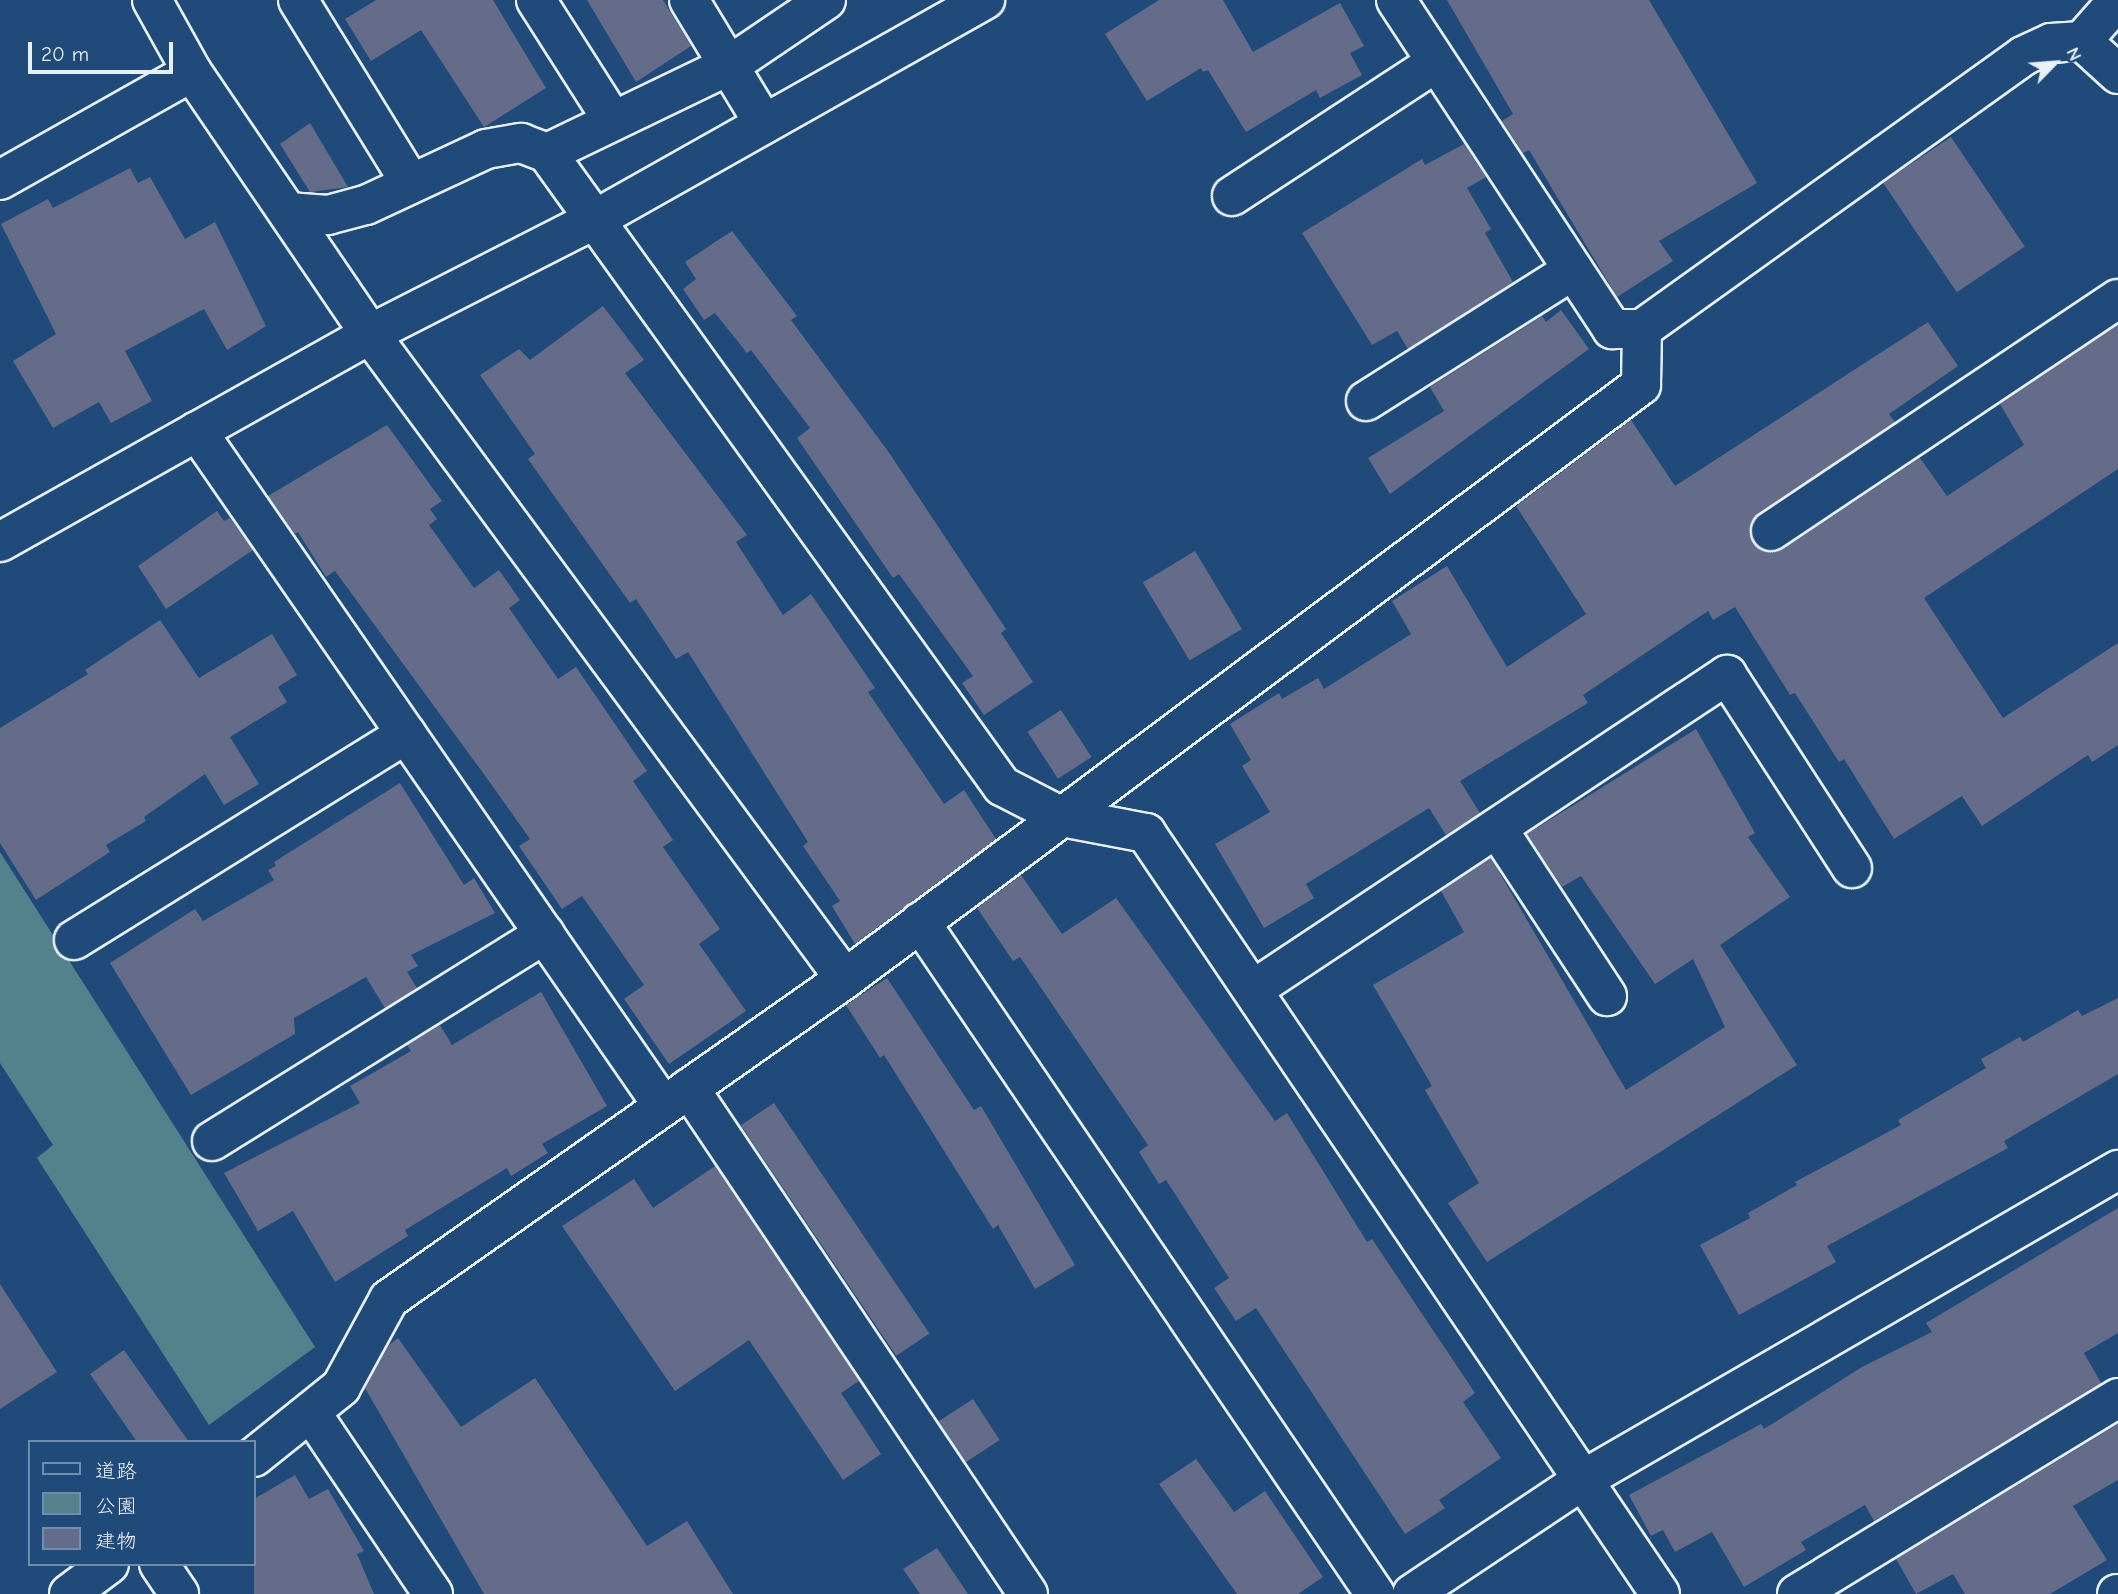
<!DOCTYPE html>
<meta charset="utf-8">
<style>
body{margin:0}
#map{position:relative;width:2118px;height:1594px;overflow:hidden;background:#1f4a7a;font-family:"Comic Neue","Klee One",sans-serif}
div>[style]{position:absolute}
.green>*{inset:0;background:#54828c}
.building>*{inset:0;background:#656c89;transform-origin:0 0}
.roads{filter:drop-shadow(2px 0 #e8f1f8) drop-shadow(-2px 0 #e8f1f8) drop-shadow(0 2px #e8f1f8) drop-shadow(0 -2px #e8f1f8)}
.minor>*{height:38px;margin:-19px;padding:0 19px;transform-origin:19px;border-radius:19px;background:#1f4a7a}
.tertiary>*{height:38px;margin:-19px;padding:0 19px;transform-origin:19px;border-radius:19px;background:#1f4a7a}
span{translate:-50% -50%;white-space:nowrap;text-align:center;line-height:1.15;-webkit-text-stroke:5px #1f4a7a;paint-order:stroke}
.legend{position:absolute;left:28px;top:1440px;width:228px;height:126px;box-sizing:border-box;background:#1f4a7a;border:2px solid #6f8dac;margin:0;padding:9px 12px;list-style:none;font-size:21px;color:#e8f1f8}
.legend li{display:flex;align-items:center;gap:14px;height:35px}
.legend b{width:35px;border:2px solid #6f8dac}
.north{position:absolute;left:2020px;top:28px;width:70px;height:70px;-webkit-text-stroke:5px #1f4a7a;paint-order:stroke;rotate:65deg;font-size:19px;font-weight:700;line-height:28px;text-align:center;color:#e8f1f8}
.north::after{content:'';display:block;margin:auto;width:24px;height:32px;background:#e8f1f8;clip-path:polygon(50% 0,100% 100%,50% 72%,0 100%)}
.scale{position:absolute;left:28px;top:42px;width:145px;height:32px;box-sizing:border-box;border:4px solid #e8f1f8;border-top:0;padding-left:9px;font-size:21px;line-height:24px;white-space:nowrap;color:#e8f1f8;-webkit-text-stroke:5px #1f4a7a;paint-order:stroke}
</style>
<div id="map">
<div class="green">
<div style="clip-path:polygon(0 852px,315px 1347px,209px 1425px,37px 1158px,53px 1145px,0 1063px)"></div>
</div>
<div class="building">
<div style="clip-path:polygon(376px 0,493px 0,546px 88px,484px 127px,421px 30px,371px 61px,345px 19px)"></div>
<div style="clip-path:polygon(587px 0,663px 0,691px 46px,636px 82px)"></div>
<div style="clip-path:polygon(1159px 0,1223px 0,1253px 52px,1340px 3px,1364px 46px,1350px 53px,1362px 75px,1320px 98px,1316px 90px,1246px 132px,1208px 70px,1203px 72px,1201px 68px,1147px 101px,1105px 34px)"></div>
<div style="clip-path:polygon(1447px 0,1649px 0,1757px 183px,1659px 241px,1673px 261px,1617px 297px,1529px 150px,1523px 153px,1502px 121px,1513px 114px)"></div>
<div style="clip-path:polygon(310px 123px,348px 187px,310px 192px,280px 144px)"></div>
<div style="left:1951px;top:137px;width:132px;height:82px;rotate:56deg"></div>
<div style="clip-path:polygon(1464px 144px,1486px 177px,1467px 188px,1491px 229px,1485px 233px,1513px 282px,1408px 349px,1397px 331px,1372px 345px,1302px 233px,1422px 159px,1425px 165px)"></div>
<div style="clip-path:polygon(130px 168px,138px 183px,150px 177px,185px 239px,215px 222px,266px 326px,227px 350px,204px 309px,125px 351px,152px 401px,111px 423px,99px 402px,53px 428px,13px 361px,56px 334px,1px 224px,48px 199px,53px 208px)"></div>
<div style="clip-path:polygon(732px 231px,797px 316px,791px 320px,890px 454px,1006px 629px,1001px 633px,1033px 682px,984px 715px,962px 683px,973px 676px,899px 574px,893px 578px,797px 438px,810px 428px,751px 350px,747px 353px,715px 313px,704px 320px,683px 289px,696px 279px,685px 262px)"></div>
<div style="clip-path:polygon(603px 306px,644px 360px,625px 373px,747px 535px,736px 542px,783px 615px,811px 594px,875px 688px,868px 692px,944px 804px,964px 790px,996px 839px,855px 944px,832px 906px,840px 901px,803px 846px,808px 842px,688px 652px,676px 659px,636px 599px,630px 603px,528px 459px,535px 454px,480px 375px,519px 349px,530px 360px)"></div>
<div style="clip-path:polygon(1561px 310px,1589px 349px,1390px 494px,1368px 458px,1444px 411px,1430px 387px,1542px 316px,1546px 322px)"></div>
<div style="clip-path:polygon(1928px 322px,1958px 366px,1889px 414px,1895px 422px,1759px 513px,1751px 522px,1753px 543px,1762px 551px,1783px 549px,1920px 458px,1947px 496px,2024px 445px,2000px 404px,2118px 325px,2118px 469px,1924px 598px,2003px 718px,2118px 643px,2118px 745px,2092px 762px,2088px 755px,1982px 826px,1962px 796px,1894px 839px,1844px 759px,1839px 762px,1795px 693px,1790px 695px,1735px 607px,1713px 620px,1708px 611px,1583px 695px,1588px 703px,1460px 781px,1480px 813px,1446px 835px,1429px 808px,1306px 884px,1314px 898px,1264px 928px,1215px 844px,1270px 812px,1242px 766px,1251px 760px,1230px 724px,1279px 693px,1282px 699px,1318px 678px,1324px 689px,1411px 634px,1392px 601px,1447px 566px,1507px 667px,1586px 614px,1516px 506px,1631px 420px,1675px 486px)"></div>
<div style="clip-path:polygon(387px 425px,442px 501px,430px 509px,437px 519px,429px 525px,474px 588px,499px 570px,520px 600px,509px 608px,558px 679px,576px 667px,647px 771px,633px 781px,673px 840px,663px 847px,720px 929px,699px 944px,746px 1011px,669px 1064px,624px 999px,644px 985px,582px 896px,562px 909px,519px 846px,530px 839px,486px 777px,335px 571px,326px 577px,298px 532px,295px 534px,268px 496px)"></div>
<div style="clip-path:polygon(217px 511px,224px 521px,230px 518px,253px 550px,166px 609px,138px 566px)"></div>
<div style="left:1195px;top:551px;width:91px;height:61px;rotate:59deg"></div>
<div style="clip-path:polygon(160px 620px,199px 678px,272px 634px,297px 675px,278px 687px,287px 702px,230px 737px,259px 784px,224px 805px,205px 774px,144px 817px,146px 821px,106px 845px,110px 852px,36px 900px,0 843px,0 728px,88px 674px,85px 670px)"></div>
<div style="left:1061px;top:710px;width:56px;height:40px;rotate:57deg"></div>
<div style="clip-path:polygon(1696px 729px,1755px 833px,1748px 837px,1790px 897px,1720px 945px,1797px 1065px,1487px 1262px,1448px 1203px,1479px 1183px,1425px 1090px,1432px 1086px,1373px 985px,1464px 932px,1441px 891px,1491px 858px,1626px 1090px,1725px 1027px,1693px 959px,1655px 984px,1581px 876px,1562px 887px,1527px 834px)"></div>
<div style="clip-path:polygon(400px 783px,464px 885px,474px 878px,495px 913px,411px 955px,418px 966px,407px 972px,417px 988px,385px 1008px,366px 977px,294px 1018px,295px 1034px,191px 1095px,110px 963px,195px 909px,203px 921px,274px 880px,268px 870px,276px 866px,274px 862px)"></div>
<div style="clip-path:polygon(1021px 875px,1062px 934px,1116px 898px,1275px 1121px,1287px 1113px,1367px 1242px,1372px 1239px,1475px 1393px,1463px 1402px,1501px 1458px,1439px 1500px,1445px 1508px,1405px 1534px,1256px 1308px,1236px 1321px,1214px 1288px,1229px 1278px,1166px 1180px,1159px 1184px,1139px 1152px,1148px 1145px,1020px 957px,1013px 961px,977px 908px)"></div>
<div style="clip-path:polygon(887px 978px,974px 1110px,981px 1106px,1075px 1265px,1035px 1289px,998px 1225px,993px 1229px,884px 1055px,880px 1058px,846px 1005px)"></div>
<div style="clip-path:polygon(541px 992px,607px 1106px,542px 1144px,548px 1153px,511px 1176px,507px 1168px,405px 1230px,408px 1236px,335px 1282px,293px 1211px,258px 1231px,224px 1173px,360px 1103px,350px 1086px,411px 1051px,407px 1045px,440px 1025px,452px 1045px)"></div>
<div style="clip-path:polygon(2118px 998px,2118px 1074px,2004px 1141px,2008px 1148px,1827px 1246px,1836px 1262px,1739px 1315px,1700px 1245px,1750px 1218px,1748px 1213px,1797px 1185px,1795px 1182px,1901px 1125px,1898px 1120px,1986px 1068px,1981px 1059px,2020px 1037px,2023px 1042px,2078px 1010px,2082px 1016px)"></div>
<div style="left:774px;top:1103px;width:278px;height:40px;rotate:56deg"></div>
<div style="clip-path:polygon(715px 1166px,859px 1381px,841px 1393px,881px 1454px,843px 1480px,749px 1340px,675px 1391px,562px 1226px,634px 1179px,653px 1208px)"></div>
<div style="clip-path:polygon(2118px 1208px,2118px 1333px,2084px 1353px,2101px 1383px,1874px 1521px,1865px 1505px,1801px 1542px,1806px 1550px,1744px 1587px,1712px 1532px,1675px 1552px,1663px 1530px,1651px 1536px,1629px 1495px,1761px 1424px,1764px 1429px,1862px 1367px,1932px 1332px,1926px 1323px)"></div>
<div style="clip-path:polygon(0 1284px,57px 1372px,0 1409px)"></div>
<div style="clip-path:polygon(398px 1338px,461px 1427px,535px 1378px,647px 1546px,687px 1521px,733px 1594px,484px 1594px,365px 1388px,389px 1345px)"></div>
<div style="clip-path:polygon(124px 1350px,189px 1442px,137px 1442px,90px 1374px)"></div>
<div style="left:973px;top:1399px;width:49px;height:41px;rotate:57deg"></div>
<div style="clip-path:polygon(2118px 1424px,2118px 1480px,2073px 1506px,2107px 1560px,2050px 1594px,1965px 1594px,1953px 1574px,1916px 1594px,1896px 1559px)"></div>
<div style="clip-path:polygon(1196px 1459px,1234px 1512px,1265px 1491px,1323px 1577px,1298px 1594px,1237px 1594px,1159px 1484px)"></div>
<div style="clip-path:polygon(295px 1475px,309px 1499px,328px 1489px,364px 1551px,357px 1554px,374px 1594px,254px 1594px,254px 1499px)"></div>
<div style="clip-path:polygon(937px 1548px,968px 1594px,920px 1594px,903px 1569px)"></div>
</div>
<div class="roads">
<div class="minor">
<div style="left:298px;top:0;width:214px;rotate:58.4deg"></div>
<div style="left:536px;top:0;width:143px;rotate:57.5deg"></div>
<div style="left:689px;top:0;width:145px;rotate:58.8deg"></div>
<div style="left:826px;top:0;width:116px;rotate:145.9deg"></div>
<div style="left:730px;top:65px;width:203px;rotate:154.3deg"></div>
<div style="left:547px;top:153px;width:780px;rotate:54.29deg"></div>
<div style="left:1002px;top:786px;width:68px;rotate:27.3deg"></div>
<div style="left:1062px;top:817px;width:86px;rotate:10.8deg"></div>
<div style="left:1146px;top:833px;width:918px;rotate:55.96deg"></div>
<div style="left:1396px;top:0;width:394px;rotate:56.7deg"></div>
<div style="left:1612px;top:329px;width:30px"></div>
<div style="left:1642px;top:329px;width:469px;rotate:-35.6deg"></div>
<div style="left:2023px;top:56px;width:31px;rotate:-25deg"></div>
<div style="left:2051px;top:43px;width:31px;rotate:-4deg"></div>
<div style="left:2082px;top:41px;width:55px;rotate:-48.7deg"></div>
<div style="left:2082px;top:41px;width:49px;rotate:42.5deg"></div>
<div style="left:0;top:180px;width:220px;rotate:-29.4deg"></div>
<div style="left:1232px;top:196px;width:243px;rotate:-33.2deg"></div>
<div style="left:288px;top:212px;width:40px;rotate:4.3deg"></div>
<div style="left:328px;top:215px;width:39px;rotate:-15deg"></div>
<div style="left:366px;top:205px;width:132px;rotate:-25deg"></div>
<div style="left:486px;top:149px;width:36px;rotate:-10deg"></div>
<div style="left:521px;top:143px;width:28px;rotate:21deg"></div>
<div style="left:370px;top:334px;width:801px;rotate:53.63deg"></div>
<div style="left:1366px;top:401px;width:245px;rotate:-32.3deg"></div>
<div style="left:197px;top:431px;width:820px;rotate:55.38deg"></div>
<div style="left:1771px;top:531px;width:417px;rotate:-33.8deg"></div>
<div style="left:1497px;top:828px;width:201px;rotate:56.8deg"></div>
<div style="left:920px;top:922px;width:812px;rotate:55.9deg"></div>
<div style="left:74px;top:940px;width:391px;rotate:-31.8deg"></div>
<div style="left:1254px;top:989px;width:568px;rotate:-33.58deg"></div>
<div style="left:1727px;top:675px;width:230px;rotate:57.1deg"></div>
<div style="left:689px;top:1088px;width:609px;rotate:56.18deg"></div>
<div style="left:212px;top:1141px;width:392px;rotate:-31.9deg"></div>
<div style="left:312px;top:1414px;width:217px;rotate:56.1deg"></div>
<div style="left:254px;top:1457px;width:112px;rotate:-38.8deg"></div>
<div style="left:341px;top:1387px;width:100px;rotate:-61.4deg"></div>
<div style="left:389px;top:1299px;width:557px;rotate:-35.06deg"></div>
<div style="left:845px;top:979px;width:993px;rotate:-36.73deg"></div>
<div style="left:1641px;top:385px;width:56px;rotate:-89deg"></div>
<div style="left:159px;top:1564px;width:36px;rotate:56deg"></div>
<div style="left:69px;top:1594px;width:50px;rotate:-36.9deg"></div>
<div style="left:1412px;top:1594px;width:209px;rotate:-33.7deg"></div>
<div style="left:1586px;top:1478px;width:615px;rotate:-30.07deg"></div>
<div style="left:1797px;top:1594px;width:376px;rotate:-31.4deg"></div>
<div style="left:2117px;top:1594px;width:1px"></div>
</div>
<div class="tertiary">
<div style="left:152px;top:0;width:82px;rotate:60.9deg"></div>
<div style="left:192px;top:72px;width:317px;rotate:55.8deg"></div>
<div style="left:0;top:542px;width:424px;rotate:-29.3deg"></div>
<div style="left:370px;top:334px;width:251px;rotate:-27deg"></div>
<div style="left:594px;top:220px;width:449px;rotate:-29.4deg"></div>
</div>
</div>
<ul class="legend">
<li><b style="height:9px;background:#1f4a7a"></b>道路</li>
<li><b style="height:19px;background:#54828c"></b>公園</li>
<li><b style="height:19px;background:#656c89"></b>建物</li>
</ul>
<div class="north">N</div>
<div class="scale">20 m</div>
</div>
